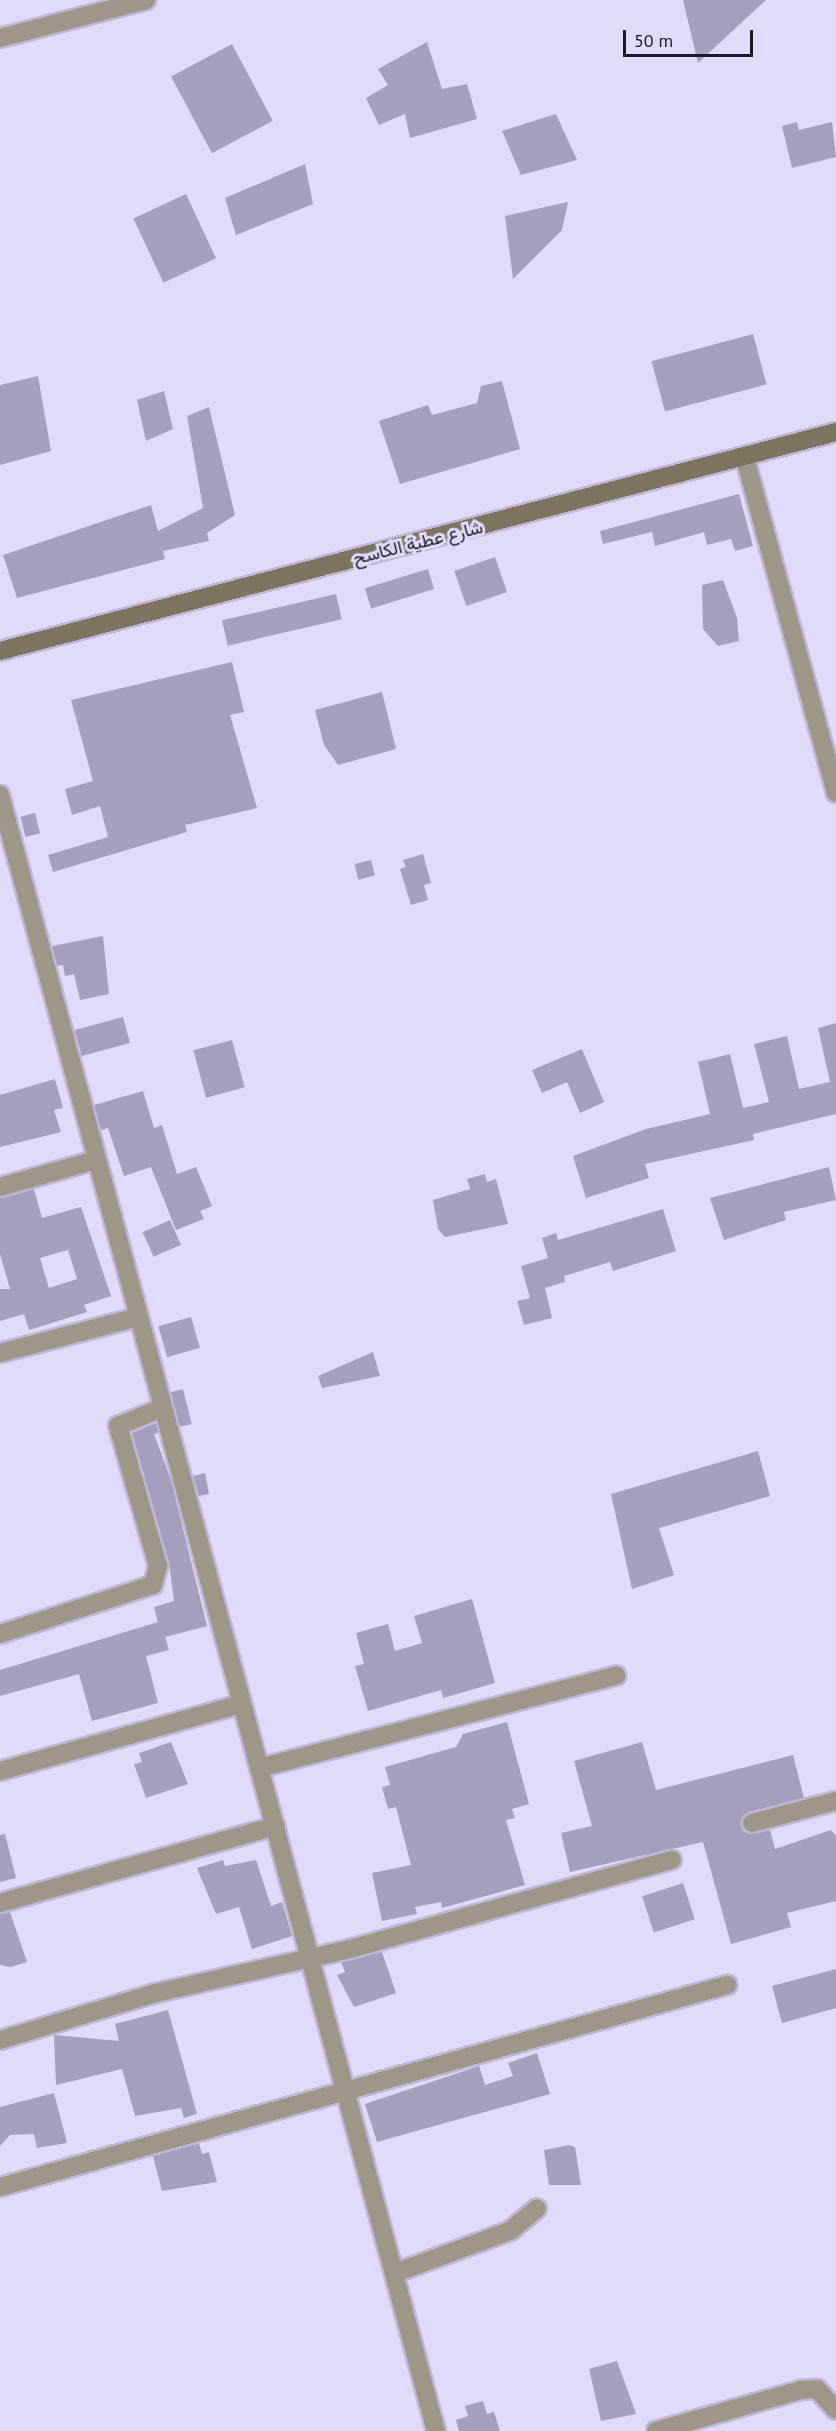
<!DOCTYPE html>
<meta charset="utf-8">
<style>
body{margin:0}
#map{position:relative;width:836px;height:2431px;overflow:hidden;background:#e2dafa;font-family:"PT Sans",Vazirmatn,sans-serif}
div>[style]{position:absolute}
.building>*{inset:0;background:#a79fbd;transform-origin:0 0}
.roads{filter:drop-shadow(2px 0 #bfb7d4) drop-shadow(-2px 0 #bfb7d4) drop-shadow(0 2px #bfb7d4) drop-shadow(0 -2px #bfb7d4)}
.street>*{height:18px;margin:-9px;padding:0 9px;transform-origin:9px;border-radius:9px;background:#9d9689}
.secondary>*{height:18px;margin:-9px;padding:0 9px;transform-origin:9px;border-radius:9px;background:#7c7361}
span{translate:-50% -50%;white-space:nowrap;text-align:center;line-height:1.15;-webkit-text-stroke:6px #e2dafa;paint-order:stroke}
.street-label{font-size:18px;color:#1d1a25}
.scale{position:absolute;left:623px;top:30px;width:130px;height:27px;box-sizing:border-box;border:3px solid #1d1a25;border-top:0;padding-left:8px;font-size:18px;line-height:21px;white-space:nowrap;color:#1d1a25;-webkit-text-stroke:4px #e2dafa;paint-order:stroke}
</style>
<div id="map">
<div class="building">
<div style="clip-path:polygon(683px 0,766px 0,698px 63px)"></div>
<div style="clip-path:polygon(427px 42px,442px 89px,467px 84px,477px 119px,410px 138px,405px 114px,379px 125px,366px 98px,388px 85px,378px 69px)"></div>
<div style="left:232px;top:44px;width:87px;height:69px;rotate:62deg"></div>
<div style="clip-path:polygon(556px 114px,577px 160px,521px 175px,502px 131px)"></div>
<div style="clip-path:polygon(797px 122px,799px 130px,832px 122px,836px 157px,792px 168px,782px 126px)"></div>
<div style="clip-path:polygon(305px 164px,313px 204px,236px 235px,225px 198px)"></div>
<div style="left:186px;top:194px;width:71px;height:58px;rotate:65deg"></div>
<div style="clip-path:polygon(568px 202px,562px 230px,513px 279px,505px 216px)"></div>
<div style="left:753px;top:334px;width:52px;height:105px;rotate:75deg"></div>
<div style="clip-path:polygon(38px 376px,51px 451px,0 465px,0 385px)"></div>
<div style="clip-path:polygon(502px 381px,520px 449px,400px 484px,379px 421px,428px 405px,432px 415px,477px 403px,481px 386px)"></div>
<div style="clip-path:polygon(164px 391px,173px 429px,146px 441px,137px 400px)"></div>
<div style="clip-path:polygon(209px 407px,235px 515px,207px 533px,209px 541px,163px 551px,165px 559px,17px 598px,3px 555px,151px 505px,158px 531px,203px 508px,187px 416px)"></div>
<div style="clip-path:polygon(739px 494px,753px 546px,735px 551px,731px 539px,707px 545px,704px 532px,655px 546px,652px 532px,603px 544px,600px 531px)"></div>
<div style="left:495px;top:557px;width:37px;height:43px;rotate:71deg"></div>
<div style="left:428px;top:569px;width:21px;height:66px;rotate:73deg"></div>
<div style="clip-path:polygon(723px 580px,737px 618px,739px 641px,718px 646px,703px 629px,702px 585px)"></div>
<div style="left:336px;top:594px;width:26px;height:117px;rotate:77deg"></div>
<div style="clip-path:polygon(232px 662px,244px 712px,230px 715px,257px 808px,185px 825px,187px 832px,53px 872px,48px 855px,108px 837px,100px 806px,72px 815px,65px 789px,93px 781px,71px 700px)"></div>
<div style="clip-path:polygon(382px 692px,396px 749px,338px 765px,324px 745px,315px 710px)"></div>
<div style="left:35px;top:813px;width:21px;height:15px;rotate:76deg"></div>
<div style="clip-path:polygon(423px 854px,431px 883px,424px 885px,428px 900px,411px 905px,400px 869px,406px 867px,403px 860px)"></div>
<div style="left:371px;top:860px;width:16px;height:17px;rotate:76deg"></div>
<div style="clip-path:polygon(103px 936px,109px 994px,80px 1000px,74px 974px,65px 976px,63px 965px,57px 966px,52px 946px)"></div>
<div style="left:123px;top:1017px;width:27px;height:50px;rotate:75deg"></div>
<div style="clip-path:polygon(836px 1023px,836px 1114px,753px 1134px,754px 1140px,645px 1164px,649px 1178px,586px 1198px,573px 1156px,646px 1129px,710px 1114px,698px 1062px,730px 1054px,743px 1108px,769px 1102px,754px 1044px,787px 1036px,799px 1089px,830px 1082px,818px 1028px)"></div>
<div style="left:232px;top:1040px;width:49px;height:40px;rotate:75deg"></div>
<div style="clip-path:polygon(582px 1049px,604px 1102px,580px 1113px,567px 1082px,542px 1093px,532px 1070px)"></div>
<div style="clip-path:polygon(55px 1079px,63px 1108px,54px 1110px,61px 1132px,0 1147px,0 1095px)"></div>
<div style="clip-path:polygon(143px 1091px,154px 1128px,162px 1125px,177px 1174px,196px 1167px,212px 1206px,200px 1211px,204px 1219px,176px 1230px,151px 1167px,124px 1176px,108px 1128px,101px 1130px,94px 1105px)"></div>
<div style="clip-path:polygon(829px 1167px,836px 1200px,784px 1212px,786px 1220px,724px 1240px,710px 1198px)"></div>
<div style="clip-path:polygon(485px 1174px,487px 1182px,496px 1179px,508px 1224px,445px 1237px,438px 1229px,433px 1200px,470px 1189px,467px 1179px)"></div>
<div style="clip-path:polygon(evenodd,34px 1189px,42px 1218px,81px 1207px,111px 1296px,84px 1305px,87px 1312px,29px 1330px,24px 1314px,0 1321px,0 1289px,10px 1289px,0 1254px,0 1198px,34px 1189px,68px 1250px,77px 1279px,49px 1288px,40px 1258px,68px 1250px)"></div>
<div style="clip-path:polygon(663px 1209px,676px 1251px,613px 1271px,610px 1262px,564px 1276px,565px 1282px,545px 1288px,552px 1318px,524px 1325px,517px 1301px,530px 1298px,521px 1266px,548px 1258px,542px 1238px,556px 1233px,558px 1240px)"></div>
<div style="left:170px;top:1220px;width:27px;height:30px;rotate:66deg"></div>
<div style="left:191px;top:1317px;width:32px;height:34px;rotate:74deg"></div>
<div style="clip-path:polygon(373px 1352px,380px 1376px,322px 1388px,318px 1376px)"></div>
<div style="left:183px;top:1389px;width:36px;height:13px;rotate:76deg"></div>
<div style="clip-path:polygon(156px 1423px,158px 1433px,154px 1434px,171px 1480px,207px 1626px,165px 1637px,169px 1650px,146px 1656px,158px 1703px,92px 1721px,79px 1674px,0 1696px,0 1670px,158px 1622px,154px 1607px,174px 1601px,169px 1563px,132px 1433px)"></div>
<div style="clip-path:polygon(758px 1451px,770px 1496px,659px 1528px,674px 1575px,632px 1589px,611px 1494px)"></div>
<div style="clip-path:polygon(205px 1473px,209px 1494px,199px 1496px,193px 1476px)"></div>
<div style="clip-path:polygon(472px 1599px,495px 1683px,443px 1698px,441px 1690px,368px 1711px,355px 1666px,364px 1664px,356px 1633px,388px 1624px,395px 1651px,422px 1643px,414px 1616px)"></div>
<div style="clip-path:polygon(507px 1722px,529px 1804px,512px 1809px,515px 1818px,506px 1820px,525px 1885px,442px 1908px,441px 1902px,415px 1907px,417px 1914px,382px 1921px,372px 1873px,411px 1865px,396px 1807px,388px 1809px,382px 1787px,390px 1785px,385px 1767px,456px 1747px,463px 1734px)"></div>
<div style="clip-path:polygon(171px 1742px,188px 1784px,146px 1798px,134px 1764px,142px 1762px,139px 1753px)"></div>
<div style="clip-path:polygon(642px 1742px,656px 1790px,793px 1755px,804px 1798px,749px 1812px,741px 1826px,750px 1834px,770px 1830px,775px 1849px,831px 1830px,836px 1836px,836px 1901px,787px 1913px,791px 1927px,731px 1944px,703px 1842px,570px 1872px,561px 1833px,592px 1826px,574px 1761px)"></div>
<div style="clip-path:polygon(5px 1834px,16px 1878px,0 1882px,0 1835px)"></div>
<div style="clip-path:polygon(223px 1860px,225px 1866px,256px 1860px,271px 1906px,282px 1902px,292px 1936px,252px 1949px,239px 1907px,216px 1914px,197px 1868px)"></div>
<div style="left:683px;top:1883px;width:38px;height:43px;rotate:72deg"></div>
<div style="clip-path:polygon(10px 1912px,27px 1962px,11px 1967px,0 1965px,0 1914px)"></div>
<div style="clip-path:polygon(382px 1952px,396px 1993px,354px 2007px,337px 1975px,345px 1972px,341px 1962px)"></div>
<div style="clip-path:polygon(836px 1969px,836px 2008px,782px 2023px,772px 1986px)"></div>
<div style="clip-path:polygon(168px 2010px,197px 2114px,184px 2118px,181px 2108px,135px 2116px,122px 2069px,56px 2085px,54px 2035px,119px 2041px,115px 2024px)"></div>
<div style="clip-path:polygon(537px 2053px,550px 2094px,377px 2142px,365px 2104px,479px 2066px,485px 2085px,513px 2076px,508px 2063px)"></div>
<div style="clip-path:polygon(54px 2093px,67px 2143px,37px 2148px,34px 2134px,10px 2135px,0 2146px,0 2107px)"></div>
<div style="clip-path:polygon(199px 2143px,202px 2154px,209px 2152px,217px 2182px,162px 2191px,153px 2156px)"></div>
<div style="clip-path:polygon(569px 2145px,575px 2147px,581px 2185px,549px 2185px,544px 2150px)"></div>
<div style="clip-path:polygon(617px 2361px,636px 2414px,601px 2421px,589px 2369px)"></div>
<div style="clip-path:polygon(483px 2401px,487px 2414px,494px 2412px,500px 2431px,459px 2431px,456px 2420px,468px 2416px,465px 2406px)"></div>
</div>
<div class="roads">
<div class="street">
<div style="left:0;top:38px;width:151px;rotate:-14.6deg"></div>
<div style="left:745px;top:458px;width:347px;rotate:74.8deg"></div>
<div style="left:0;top:795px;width:1693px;rotate:75.08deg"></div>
<div style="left:0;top:1187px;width:100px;rotate:-15.7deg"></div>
<div style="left:0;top:1353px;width:143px;rotate:-14.6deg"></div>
<div style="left:0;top:1634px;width:161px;rotate:-17.8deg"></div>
<div style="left:153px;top:1585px;width:20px;rotate:-75deg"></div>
<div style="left:158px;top:1566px;width:146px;rotate:-105.9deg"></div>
<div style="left:118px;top:1426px;width:48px;rotate:-22.2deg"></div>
<div style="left:259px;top:1768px;width:369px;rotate:-14.5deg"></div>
<div style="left:0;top:1771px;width:251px;rotate:-15.5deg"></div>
<div style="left:752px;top:1823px;width:87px;rotate:-14.7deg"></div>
<div style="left:0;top:1903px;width:286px;rotate:-15.6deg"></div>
<div style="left:0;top:2040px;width:163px;rotate:-16.8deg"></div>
<div style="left:156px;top:1993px;width:199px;rotate:-12.8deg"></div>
<div style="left:350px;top:1949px;width:334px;rotate:-15.5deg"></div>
<div style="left:0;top:2187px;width:755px;rotate:-15.53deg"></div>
<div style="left:395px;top:2273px;width:122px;rotate:-20.1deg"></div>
<div style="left:510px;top:2231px;width:35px;rotate:-40deg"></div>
<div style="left:656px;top:2431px;width:151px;rotate:-15.8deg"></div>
<div style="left:801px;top:2390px;width:16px;rotate:-4deg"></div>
<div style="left:817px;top:2389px;width:28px;rotate:48deg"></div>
</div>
<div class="secondary">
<div style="left:0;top:651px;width:864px;rotate:-14.68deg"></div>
</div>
</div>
<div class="street-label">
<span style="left:418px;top:543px;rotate:-14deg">شارع عطية الكاسح</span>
</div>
<div class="scale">50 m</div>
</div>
